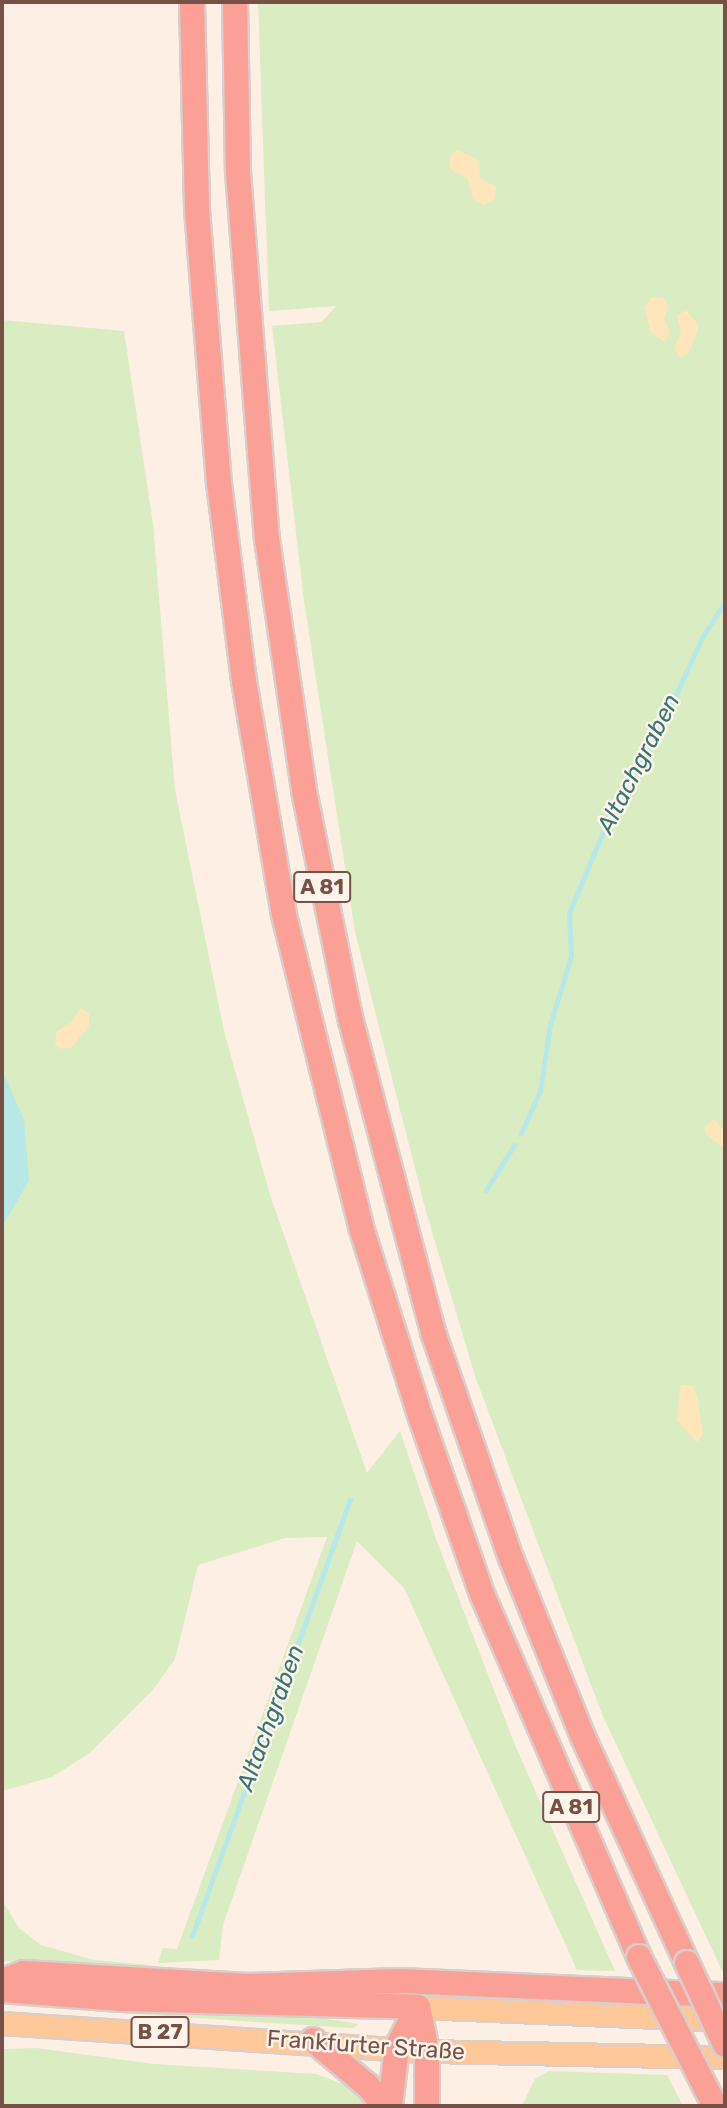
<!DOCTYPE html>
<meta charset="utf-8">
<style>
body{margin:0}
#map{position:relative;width:727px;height:2108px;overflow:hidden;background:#fdefe4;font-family:Rubik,sans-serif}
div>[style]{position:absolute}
.green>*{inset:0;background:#daecc1}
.sand>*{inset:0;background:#ffe5bc}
.water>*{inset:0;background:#b7e8e7}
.stream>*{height:5px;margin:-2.5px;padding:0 2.5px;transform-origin:2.5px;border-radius:2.5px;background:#b7e8e7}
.roads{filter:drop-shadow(2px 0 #d9cecc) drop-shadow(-2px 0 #d9cecc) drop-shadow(0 2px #d9cecc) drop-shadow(0 -2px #d9cecc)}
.major>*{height:21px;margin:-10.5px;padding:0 10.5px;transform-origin:10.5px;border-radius:10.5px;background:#ffc899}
.highway>*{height:24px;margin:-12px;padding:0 12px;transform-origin:12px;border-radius:12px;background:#fba097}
.bridges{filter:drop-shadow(2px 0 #d9cecc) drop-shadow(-2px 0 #d9cecc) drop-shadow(0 2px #d9cecc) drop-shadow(0 -2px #d9cecc)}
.highway-bridge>*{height:24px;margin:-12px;padding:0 12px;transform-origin:12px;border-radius:12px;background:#fba097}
span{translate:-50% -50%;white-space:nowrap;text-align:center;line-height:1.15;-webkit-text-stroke:5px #fff4eb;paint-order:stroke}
.shield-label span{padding:2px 5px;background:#fff4eb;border:2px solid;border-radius:5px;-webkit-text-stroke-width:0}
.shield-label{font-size:21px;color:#775148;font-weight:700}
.street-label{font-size:23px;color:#775148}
.water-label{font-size:24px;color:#387676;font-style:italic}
.frame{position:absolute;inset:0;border:4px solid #775148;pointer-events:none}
</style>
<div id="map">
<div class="green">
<div style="clip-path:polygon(258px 2px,725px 2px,725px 1977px,602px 1714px,475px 1376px,425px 1208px,355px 932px,304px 601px,272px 326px,322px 322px,336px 306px,269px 311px)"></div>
<div style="clip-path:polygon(2px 320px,124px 331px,153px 524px,175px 790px,224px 1031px,270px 1195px,367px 1473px,400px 1431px,436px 1539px,515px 1745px,615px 1971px,577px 1970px,404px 1588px,357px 1541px,223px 1925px,219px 1960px,158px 1963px,163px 1948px,177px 1949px,327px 1537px,285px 1538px,198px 1565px,175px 1659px,152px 1691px,91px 1752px,52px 1777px,2px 1791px)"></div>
<div style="clip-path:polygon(2px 1900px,19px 1928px,41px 1945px,94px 1960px,151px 1965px,151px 1970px,2px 1961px)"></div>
<div style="clip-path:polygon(5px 2001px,321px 2018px,358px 2024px,354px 2028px,270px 2023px,5px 2005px)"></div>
<div style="clip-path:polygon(36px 2048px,154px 2064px,316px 2074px,346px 2085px,367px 2106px,2px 2106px,2px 2049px)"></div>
<div style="clip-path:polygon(549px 2071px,667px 2075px,683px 2106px,522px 2106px,535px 2079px)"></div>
</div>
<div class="sand">
<div style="clip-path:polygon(457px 150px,478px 160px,480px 178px,496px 187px,495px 199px,483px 205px,473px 199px,467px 178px,450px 169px,450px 157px)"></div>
<div style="clip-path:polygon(652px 297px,663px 298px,668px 306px,664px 318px,670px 333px,664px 341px,651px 333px,644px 307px)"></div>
<div style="clip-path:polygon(686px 310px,699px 326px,689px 353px,681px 358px,674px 350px,681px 331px,677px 316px)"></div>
<div style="clip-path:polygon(80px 1008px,89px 1013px,89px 1026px,72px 1047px,61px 1049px,55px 1044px,57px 1031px,72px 1022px)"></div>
<div style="clip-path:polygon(714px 1119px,725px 1132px,725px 1149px,705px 1133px,705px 1126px)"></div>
<div style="clip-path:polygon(681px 1385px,692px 1385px,697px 1396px,703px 1434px,697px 1442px,676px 1420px)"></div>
</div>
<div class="water">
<div style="clip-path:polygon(2px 1070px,24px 1120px,29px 1181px,2px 1227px)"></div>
</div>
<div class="stream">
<div style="left:521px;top:1133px;width:46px;rotate:-65.7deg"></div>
<div style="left:540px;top:1091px;width:67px;rotate:-81.4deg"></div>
<div style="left:550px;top:1025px;width:72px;rotate:-73.1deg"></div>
<div style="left:571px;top:956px;width:43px;rotate:-92.7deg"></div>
<div style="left:569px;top:913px;width:132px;rotate:-67.3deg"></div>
<div style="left:620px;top:791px;width:58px;rotate:-55.5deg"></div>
<div style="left:653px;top:743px;width:118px;rotate:-65deg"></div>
<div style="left:703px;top:636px;width:40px;rotate:-57.1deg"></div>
<div style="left:486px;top:1190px;width:53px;rotate:-58.1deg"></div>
<div style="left:192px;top:1936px;width:464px;rotate:-70.1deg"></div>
</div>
<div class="roads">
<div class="major">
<div style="left:418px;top:2007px;width:307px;rotate:2.4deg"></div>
<div style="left:2px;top:2023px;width:426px;rotate:3.8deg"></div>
<div style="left:427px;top:2051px;width:298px;rotate:1.2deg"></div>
</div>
<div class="highway">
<div style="left:192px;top:2px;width:208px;rotate:88.6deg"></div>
<div style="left:197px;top:210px;width:274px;rotate:85.4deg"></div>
<div style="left:219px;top:483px;width:200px;rotate:82.8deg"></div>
<div style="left:244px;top:681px;width:237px;rotate:80.3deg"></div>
<div style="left:284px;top:915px;width:321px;rotate:76.1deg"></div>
<div style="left:361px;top:1227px;width:200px;rotate:72.6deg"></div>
<div style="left:421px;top:1418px;width:186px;rotate:70.9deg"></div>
<div style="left:482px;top:1594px;width:395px;rotate:66.6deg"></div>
<div style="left:235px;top:2px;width:170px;rotate:89deg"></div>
<div style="left:238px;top:172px;width:368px;rotate:85.5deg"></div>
<div style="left:267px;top:539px;width:255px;rotate:81.6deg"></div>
<div style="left:304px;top:791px;width:235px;rotate:78.5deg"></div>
<div style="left:351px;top:1021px;width:322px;rotate:75.2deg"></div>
<div style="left:433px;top:1332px;width:239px;rotate:71deg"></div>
<div style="left:511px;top:1558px;width:193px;rotate:68.1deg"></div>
<div style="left:583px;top:1737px;width:249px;rotate:65.3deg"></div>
<div style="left:2px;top:1981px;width:23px;rotate:-20deg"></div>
<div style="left:24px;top:1973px;width:224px;rotate:3.3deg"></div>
<div style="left:248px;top:1986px;width:152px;rotate:-1.9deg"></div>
<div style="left:400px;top:1981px;width:325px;rotate:2.5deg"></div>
<div style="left:2px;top:1990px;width:119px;rotate:4.3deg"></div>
<div style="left:121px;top:1999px;width:297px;rotate:1.5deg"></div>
<div style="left:418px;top:2007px;width:45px;rotate:78.4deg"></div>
<div style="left:427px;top:2051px;width:55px;rotate:90deg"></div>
<div style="left:313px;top:2040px;width:72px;rotate:39.9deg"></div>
<div style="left:368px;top:2086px;width:26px;rotate:51deg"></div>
<div style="left:390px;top:2106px;width:59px;rotate:-83.2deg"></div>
<div style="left:397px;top:2047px;width:45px;rotate:-62.3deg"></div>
</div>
</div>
<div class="bridges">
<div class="highway-bridge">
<div style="left:639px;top:1957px;width:167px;rotate:63deg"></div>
<div style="left:687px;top:1963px;width:90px;rotate:65.1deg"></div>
</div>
</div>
<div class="shield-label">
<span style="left:322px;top:887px">A 81</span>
<span style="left:571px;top:1807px">A 81</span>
<span style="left:160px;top:2032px">B 27</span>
</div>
<div class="street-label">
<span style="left:366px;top:2045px;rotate:4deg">Frankfurter Straße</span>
</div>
<div class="water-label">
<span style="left:639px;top:764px;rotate:-63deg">Altachgraben</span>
<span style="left:271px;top:1718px;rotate:-70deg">Altachgraben</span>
</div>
<div class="frame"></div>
</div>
